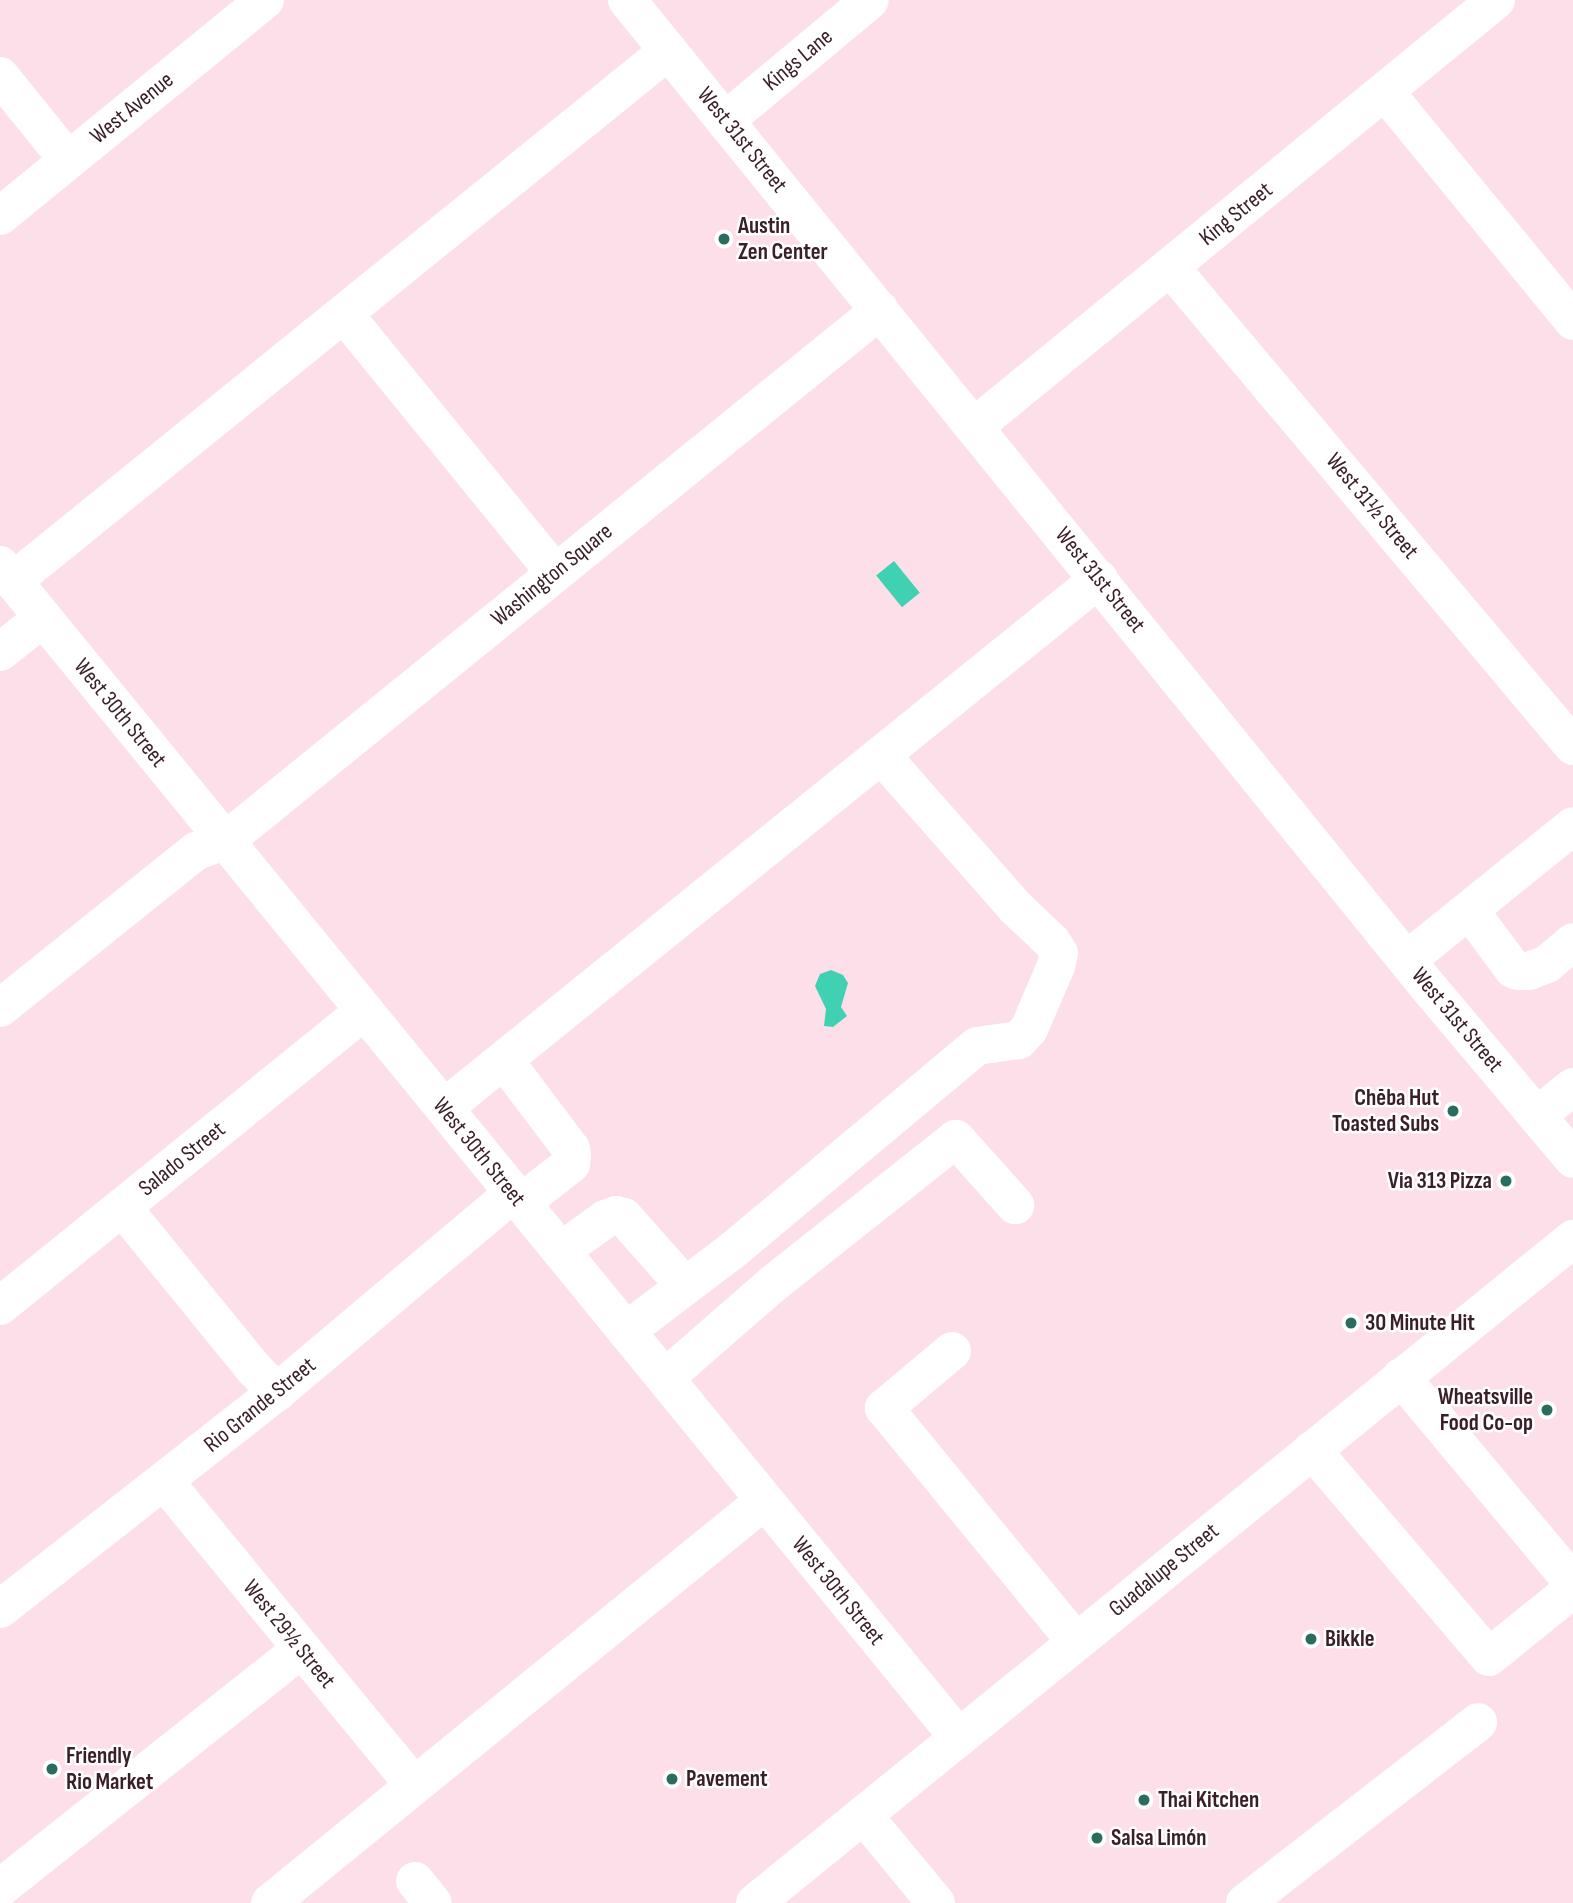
<!DOCTYPE html>
<meta charset="utf-8">
<style>
body{margin:0}
#map{position:relative;width:1573px;height:1903px;overflow:hidden;background:#fddfe9;font-family:"Sofia Sans Condensed",sans-serif}
div>[style]{position:absolute}
.water>*{inset:0;background:#40d1b2;transform-origin:0 0}
.minor>*{height:38px;margin:-19px;padding:0 19px;transform-origin:19px;border-radius:19px;background:#fff}
.major>*{height:38px;margin:-19px;padding:0 19px;transform-origin:19px;border-radius:19px;background:#fff}
.dots>*{width:19px;height:19px;translate:-50% -50%;box-sizing:border-box;border:4px solid #fff;border-radius:50%}
span{translate:-50% -50%;white-space:nowrap;text-align:center;line-height:1.15;-webkit-text-stroke:5px #fff;paint-order:stroke}
.street-label{font-size:23px;color:#3a1e29}
.poi-label{font-size:23px;color:#3a1e29;font-weight:700}
.left{translate:0 -50%;text-align:left}
.right{translate:-100% -50%;text-align:right}
</style>
<div id="map">
<div class="water">
<div style="left:894px;top:561px;width:41px;height:23px;rotate:51deg"></div>
<div style="clip-path:polygon(831px 970px,843px 975px,848px 983px,841px 1007px,847px 1016px,833px 1027px,824px 1026px,826px 1009px,815px 986px,820px 974px)"></div>
</div>
<div class="minor">
<div style="left:627px;top:0;width:1274px;rotate:50.93deg"></div>
<div style="left:1430px;top:989px;width:222px;rotate:49.9deg"></div>
<div style="left:0;top:76px;width:108px;rotate:51deg"></div>
<div style="left:1386px;top:93px;width:295px;rotate:50.6deg"></div>
<div style="left:726px;top:120px;width:187px;rotate:-39.8deg"></div>
<div style="left:0;top:216px;width:342px;rotate:-39.2deg"></div>
<div style="left:1170px;top:267px;width:626px;rotate:49.92deg"></div>
<div style="left:344px;top:314px;width:334px;rotate:50.8deg"></div>
<div style="left:975px;top:426px;width:673px;rotate:-39.27deg"></div>
<div style="left:0;top:565px;width:1515px;rotate:50.73deg"></div>
<div style="left:13px;top:581px;width:843px;rotate:-38.98deg"></div>
<div style="left:0;top:652px;width:55px;rotate:-38.3deg"></div>
<div style="left:1470px;top:911px;width:72px;rotate:53.4deg"></div>
<div style="left:1513px;top:969px;width:5px;rotate:22deg"></div>
<div style="left:1518px;top:971px;width:11px"></div>
<div style="left:1529px;top:971px;width:19px;rotate:-21deg"></div>
<div style="left:1547px;top:964px;width:34px;rotate:-40deg"></div>
<div style="left:1407px;top:960px;width:213px;rotate:-38.9deg"></div>
<div style="left:0;top:1008px;width:251px;rotate:-38.7deg"></div>
<div style="left:196px;top:851px;width:31px;rotate:-19deg"></div>
<div style="left:225px;top:841px;width:843px;rotate:-39.03deg"></div>
<div style="left:504px;top:1060px;width:111px;rotate:53deg"></div>
<div style="left:571px;top:1149px;width:7px;rotate:82deg"></div>
<div style="left:572px;top:1156px;width:8px;rotate:97deg"></div>
<div style="left:571px;top:1164px;width:63px;rotate:142deg"></div>
<div style="left:444px;top:1108px;width:842px;rotate:-38.93deg"></div>
<div style="left:1537px;top:1116px;width:46px;rotate:-38.9deg"></div>
<div style="left:122px;top:1207px;width:209px;rotate:50.8deg"></div>
<div style="left:254px;top:1369px;width:33px;rotate:45deg"></div>
<div style="left:561px;top:1251px;width:54px;rotate:-36deg"></div>
<div style="left:605px;top:1219px;width:12px;rotate:-20deg"></div>
<div style="left:616px;top:1215px;width:8px;rotate:14deg"></div>
<div style="left:624px;top:1217px;width:92px;rotate:48.5deg"></div>
<div style="left:0;top:1306px;width:469px;rotate:-39deg"></div>
<div style="left:626px;top:1331px;width:134px;rotate:-37.1deg"></div>
<div style="left:733px;top:1250px;width:318px;rotate:-39.9deg"></div>
<div style="left:977px;top:1046px;width:42px;rotate:-8.1deg"></div>
<div style="left:1019px;top:1040px;width:15px;rotate:-48deg"></div>
<div style="left:1029px;top:1029px;width:69px;rotate:-66.8deg"></div>
<div style="left:1056px;top:966px;width:13px;rotate:-77deg"></div>
<div style="left:1059px;top:953px;width:13px;rotate:-122deg"></div>
<div style="left:1052px;top:942px;width:50px;rotate:-136.6deg"></div>
<div style="left:1016px;top:908px;width:204px;rotate:-131.4deg"></div>
<div style="left:952px;top:1351px;width:89px;rotate:140deg"></div>
<div style="left:884px;top:1408px;width:303px;rotate:50.6deg"></div>
<div style="left:1401px;top:1377px;width:268px;rotate:50.1deg"></div>
<div style="left:665px;top:1378px;width:145px;rotate:-41.1deg"></div>
<div style="left:774px;top:1283px;width:232px;rotate:-38.4deg"></div>
<div style="left:956px;top:1139px;width:89px;rotate:48.2deg"></div>
<div style="left:1312px;top:1450px;width:272px;rotate:49.5deg"></div>
<div style="left:1489px;top:1657px;width:108px;rotate:-39deg"></div>
<div style="left:165px;top:1482px;width:392px;rotate:50.6deg"></div>
<div style="left:0;top:1609px;width:352px;rotate:-38.1deg"></div>
<div style="left:277px;top:1392px;width:309px;rotate:-40.1deg"></div>
<div style="left:864px;top:1816px;width:113px;rotate:50.4deg"></div>
<div style="left:415px;top:1881px;width:28px;rotate:51deg"></div>
<div style="left:0;top:1888px;width:385px;rotate:-38.4deg"></div>
<div style="left:270px;top:1903px;width:637px;rotate:-39.14deg"></div>
<div style="left:1245px;top:1903px;width:295px;rotate:-37.8deg"></div>
</div>
<div class="major">
<div style="left:755px;top:1903px;width:1054px;rotate:-39.07deg"></div>
</div>
<div class="dots">
<div style="left:724px;top:239px;background:#2a6c5d"></div>
<div style="left:1453px;top:1111px;background:#2a6c5d"></div>
<div style="left:1506px;top:1181px;background:#2a6c5d"></div>
<div style="left:1351px;top:1323px;background:#2a6c5d"></div>
<div style="left:1547px;top:1410px;background:#2a6c5d"></div>
<div style="left:1311px;top:1639px;background:#2a6c5d"></div>
<div style="left:52px;top:1769px;background:#2a6c5d"></div>
<div style="left:672px;top:1779px;background:#2a6c5d"></div>
<div style="left:1144px;top:1800px;background:#2a6c5d"></div>
<div style="left:1097px;top:1838px;background:#2a6c5d"></div>
</div>
<div class="street-label">
<span style="left:798px;top:60px;rotate:-40deg">Kings Lane</span>
<span style="left:132px;top:108px;rotate:-39deg">West Avenue</span>
<span style="left:742px;top:140px;rotate:51deg">West 31st Street</span>
<span style="left:1236px;top:214px;rotate:-39deg">King Street</span>
<span style="left:1372px;top:506px;rotate:50deg">West 31½ Street</span>
<span style="left:552px;top:575px;rotate:-39deg">Washington Square</span>
<span style="left:1100px;top:580px;rotate:51deg">West 31st Street</span>
<span style="left:120px;top:713px;rotate:51deg">West 30th Street</span>
<span style="left:1457px;top:1020px;rotate:50deg">West 31st Street</span>
<span style="left:479px;top:1152px;rotate:51deg">West 30th Street</span>
<span style="left:182px;top:1159px;rotate:-39deg">Salado Street</span>
<span style="left:260px;top:1405px;rotate:-39deg">Rio Grande Street</span>
<span style="left:1164px;top:1570px;rotate:-39deg">Guadalupe Street</span>
<span style="left:838px;top:1591px;rotate:51deg">West 30th Street</span>
<span style="left:289px;top:1634px;rotate:51deg">West 29½ Street</span>
</div>
<div class="poi-label">
<span class="left" style="left:738px;top:239px">Austin<br>Zen Center</span>
<span class="right" style="left:1439px;top:1111px">Chēba Hut<br>Toasted Subs</span>
<span class="right" style="left:1492px;top:1181px">Via 313 Pizza</span>
<span class="left" style="left:1365px;top:1323px">30 Minute Hit</span>
<span class="right" style="left:1533px;top:1410px">Wheatsville<br>Food Co-op</span>
<span class="left" style="left:1325px;top:1639px">Bikkle</span>
<span class="left" style="left:66px;top:1769px">Friendly<br>Rio Market</span>
<span class="left" style="left:686px;top:1779px">Pavement</span>
<span class="left" style="left:1158px;top:1800px">Thai Kitchen</span>
<span class="left" style="left:1111px;top:1838px">Salsa Limón</span>
</div>
</div>
